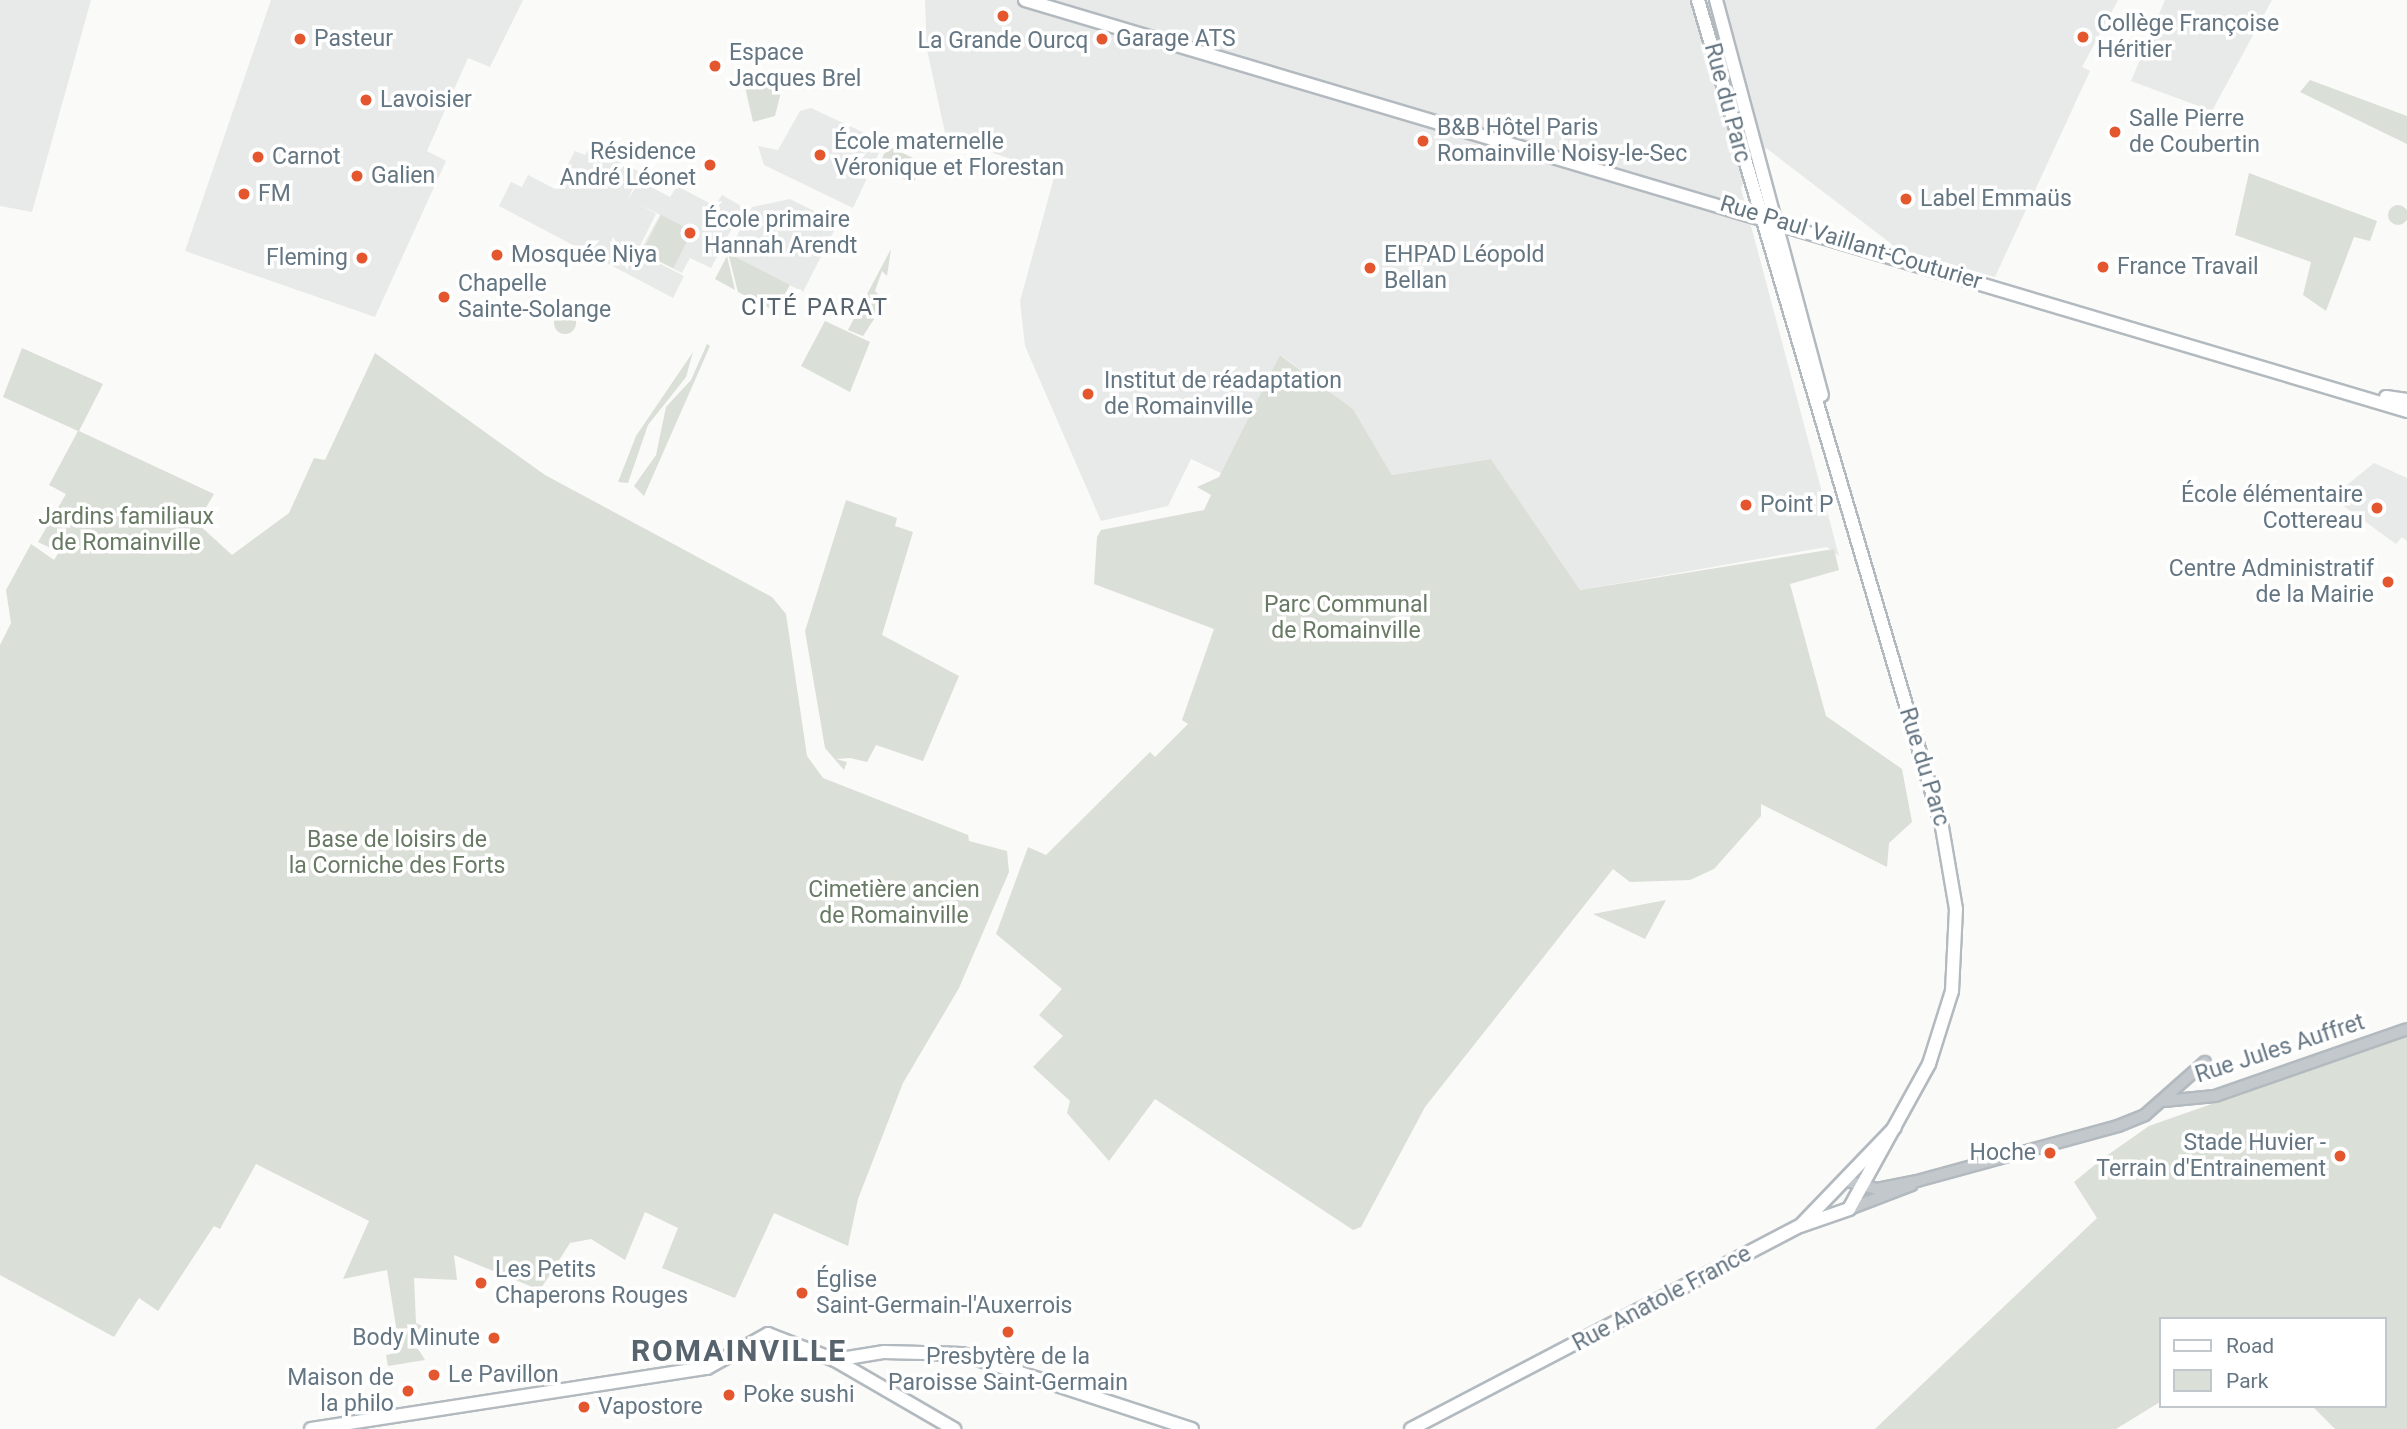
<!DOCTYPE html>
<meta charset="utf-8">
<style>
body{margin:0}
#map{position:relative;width:2407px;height:1429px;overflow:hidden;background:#fafaf8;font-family:Roboto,sans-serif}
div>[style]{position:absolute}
.built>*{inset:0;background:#e8e9e9}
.green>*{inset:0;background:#dadfd7;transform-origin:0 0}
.round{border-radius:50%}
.roads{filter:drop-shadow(2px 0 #b3babf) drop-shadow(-2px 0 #b3babf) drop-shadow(0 2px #b3babf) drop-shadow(0 -2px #b3babf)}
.tertiary>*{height:10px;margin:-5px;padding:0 5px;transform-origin:5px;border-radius:5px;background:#c3c8cc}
.secondary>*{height:12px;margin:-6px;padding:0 6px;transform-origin:6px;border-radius:6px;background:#fff}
.dots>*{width:19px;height:19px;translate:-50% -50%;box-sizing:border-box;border:4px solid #fff;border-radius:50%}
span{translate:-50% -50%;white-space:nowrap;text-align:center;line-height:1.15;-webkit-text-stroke:7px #fff;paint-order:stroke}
.poi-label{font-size:23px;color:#657683}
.left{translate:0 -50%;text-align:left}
.right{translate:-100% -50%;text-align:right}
.street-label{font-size:23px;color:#657683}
.park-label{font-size:23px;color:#687a64}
.neighbourhood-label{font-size:24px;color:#57646e;letter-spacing:2px}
.district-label{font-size:30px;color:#57646e;font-weight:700;letter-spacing:2px}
.legend{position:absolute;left:2159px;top:1317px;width:228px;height:91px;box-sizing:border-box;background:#fff;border:2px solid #c1c8cd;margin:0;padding:9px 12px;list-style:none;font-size:21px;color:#657683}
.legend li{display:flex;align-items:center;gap:14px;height:35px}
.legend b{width:35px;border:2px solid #c1c8cd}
</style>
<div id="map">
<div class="built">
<div style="clip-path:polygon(0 0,91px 0,32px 212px,0 206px)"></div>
<div style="clip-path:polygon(271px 0,523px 0,490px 67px,468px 58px,427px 151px,446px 161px,375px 317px,185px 251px)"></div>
<div style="clip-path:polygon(925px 0,2118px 0,2082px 67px,2090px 71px,1995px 277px,1898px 249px,1766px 148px,1741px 188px,1839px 556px,1827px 547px,1580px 590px,1491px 459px,1392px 475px,1353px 409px,1281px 355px,1221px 473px,1191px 459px,1168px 506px,1101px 521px,1025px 346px,1020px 301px,1055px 174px,946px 137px,927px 50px)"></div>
<div style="clip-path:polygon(2165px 0,2272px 0,2212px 111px,2131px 81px)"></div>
<div style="clip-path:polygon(811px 108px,884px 142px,853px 208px,764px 165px,758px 146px,778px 150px,800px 111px)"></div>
<div style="clip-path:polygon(590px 148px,640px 172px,628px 199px,640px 181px,670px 197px,677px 186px,715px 206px,722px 195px,743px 207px,711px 268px,690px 258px,682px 273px,640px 251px,660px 215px,641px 205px,656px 214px,637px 252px,684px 276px,673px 298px,499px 206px,511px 182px,522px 187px,528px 175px,555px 189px,575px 151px,585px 155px)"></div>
<div style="clip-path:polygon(790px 199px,838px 223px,803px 292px,728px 253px,752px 207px)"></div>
<div style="clip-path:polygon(2374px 463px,2407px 478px,2407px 541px,2402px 537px,2396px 544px,2338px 502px,2337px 493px)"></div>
</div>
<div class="green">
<div style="clip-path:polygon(742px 74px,781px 92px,775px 116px,753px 122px)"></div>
<div style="clip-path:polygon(2310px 80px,2407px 116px,2407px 144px,2300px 92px)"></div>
<div style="left:888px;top:146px;width:39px;height:23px;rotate:26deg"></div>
<div style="clip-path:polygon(2249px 173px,2377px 221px,2370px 241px,2354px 237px,2326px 311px,2303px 295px,2311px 262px,2235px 235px)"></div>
<div class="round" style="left:2388px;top:205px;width:20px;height:20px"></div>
<div style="left:661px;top:215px;width:35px;height:42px;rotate:27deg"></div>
<div style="clip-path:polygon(891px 249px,887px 276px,882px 271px,875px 291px,882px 298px,878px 313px,863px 336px,848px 330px)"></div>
<div style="clip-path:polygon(728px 253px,790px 285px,775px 311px,738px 292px)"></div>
<div style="clip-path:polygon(727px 256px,735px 290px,715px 279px)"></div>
<div class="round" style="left:554px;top:312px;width:22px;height:22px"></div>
<div style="clip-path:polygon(825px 321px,870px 342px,850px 392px,801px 366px)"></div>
<div style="clip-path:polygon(707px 344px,710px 346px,644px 496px,634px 486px,656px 455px,666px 407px,691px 380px)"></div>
<div style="clip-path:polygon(22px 348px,103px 384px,79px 431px,214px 494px,197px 523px,232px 555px,289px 513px,314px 458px,325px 460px,375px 353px,545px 475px,772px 597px,786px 614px,807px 756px,823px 778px,968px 835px,969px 841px,1007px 851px,1009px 872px,959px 988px,903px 1083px,858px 1199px,848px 1246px,774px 1213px,735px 1298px,662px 1268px,678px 1228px,645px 1212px,625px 1260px,591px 1239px,570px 1243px,540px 1290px,454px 1255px,457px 1280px,414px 1278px,416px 1323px,422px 1326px,411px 1337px,425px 1360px,388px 1366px,386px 1355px,400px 1352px,387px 1270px,343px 1279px,369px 1221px,256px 1164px,220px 1229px,214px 1226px,158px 1311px,139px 1298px,114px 1337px,0 1275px,0 645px,11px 623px,6px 590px,31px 544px,54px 560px,59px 552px,38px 542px,66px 494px,49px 485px,78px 431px,3px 397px)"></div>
<div style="clip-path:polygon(693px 352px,686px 377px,648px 425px,628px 483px,618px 482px,636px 436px)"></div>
<div style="clip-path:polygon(1280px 355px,1353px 409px,1392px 475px,1491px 459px,1580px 590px,1834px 549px,1839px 570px,1790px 584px,1826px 716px,1902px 769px,1912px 822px,1889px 843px,1887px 867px,1761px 804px,1761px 816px,1714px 869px,1690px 880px,1630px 882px,1613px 869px,1425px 1107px,1361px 1227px,1353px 1230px,1155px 1099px,1109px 1161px,1067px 1113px,1070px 1101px,1033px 1067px,1063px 1036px,1039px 1015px,1062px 989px,996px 934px,1028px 847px,1046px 855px,1150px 752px,1155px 757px,1188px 724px,1182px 720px,1214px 629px,1094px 584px,1097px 537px,1101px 530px,1204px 510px,1211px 495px,1197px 487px,1219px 477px)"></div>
<div style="clip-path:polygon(846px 500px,897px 518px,895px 526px,913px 532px,882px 635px,959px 676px,923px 761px,876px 745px,867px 762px,850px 758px,836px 759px,847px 762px,844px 770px,825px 748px,805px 631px)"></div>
<div style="clip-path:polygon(1666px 900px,1645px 939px,1593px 914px)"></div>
<div style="clip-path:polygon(2407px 1035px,2407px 1429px,2335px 1429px,2312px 1406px,2384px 1406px,2384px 1319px,2160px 1319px,2160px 1402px,2116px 1429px,1875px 1429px,2097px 1218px,2074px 1182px,2102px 1159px,2149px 1126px)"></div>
</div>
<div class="roads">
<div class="tertiary">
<div style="left:2164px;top:1101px;width:51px;rotate:-5.6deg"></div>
<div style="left:2215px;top:1096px;width:203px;rotate:-19.2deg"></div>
<div style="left:1847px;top:1181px;width:31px;rotate:15deg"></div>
<div style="left:1877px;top:1189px;width:41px;rotate:-11.3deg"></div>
<div style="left:1917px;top:1181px;width:208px;rotate:-15.3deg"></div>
<div style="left:2118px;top:1126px;width:29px;rotate:-22deg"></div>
<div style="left:2145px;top:1115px;width:80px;rotate:-41.5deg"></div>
<div style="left:1849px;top:1209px;width:67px;rotate:-20.9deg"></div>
</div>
<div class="secondary">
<div style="left:1025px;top:0;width:1442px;rotate:16.56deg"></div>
<div style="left:1716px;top:0;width:409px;rotate:75deg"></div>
<div style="left:2386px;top:397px;width:21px;rotate:8deg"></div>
<div style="left:1802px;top:1224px;width:134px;rotate:-46.2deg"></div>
<div style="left:835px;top:1360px;width:50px;rotate:-9.3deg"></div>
<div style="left:884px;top:1352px;width:78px;rotate:1.5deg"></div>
<div style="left:962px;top:1354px;width:242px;rotate:18.1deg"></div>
<div style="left:311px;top:1429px;width:401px;rotate:-8.8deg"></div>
<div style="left:707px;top:1368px;width:70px;rotate:-29.1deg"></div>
<div style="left:768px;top:1334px;width:72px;rotate:21.2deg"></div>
<div style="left:835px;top:1360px;width:138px;rotate:30.1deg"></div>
<div style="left:1411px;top:1429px;width:439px;rotate:-27.6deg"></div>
<div style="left:1800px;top:1226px;width:52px;rotate:-19.1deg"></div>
<div style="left:1849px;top:1209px;width:166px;rotate:-61.1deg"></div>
<div style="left:1929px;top:1064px;width:77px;rotate:-72.5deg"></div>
<div style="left:1952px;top:991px;width:82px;rotate:-87.2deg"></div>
<div style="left:1956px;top:909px;width:83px;rotate:-99.7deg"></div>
<div style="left:1942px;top:827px;width:862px;rotate:-106.44deg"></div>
</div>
</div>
<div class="dots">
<div style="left:1003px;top:16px;background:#e4572e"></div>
<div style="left:2083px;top:37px;background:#e4572e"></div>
<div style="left:300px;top:39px;background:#e4572e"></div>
<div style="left:1102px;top:39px;background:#e4572e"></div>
<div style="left:715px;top:66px;background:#e4572e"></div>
<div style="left:366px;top:100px;background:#e4572e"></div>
<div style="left:2115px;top:132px;background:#e4572e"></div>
<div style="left:1423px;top:141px;background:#e4572e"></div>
<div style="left:820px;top:155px;background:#e4572e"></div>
<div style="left:258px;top:157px;background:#e4572e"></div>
<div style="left:710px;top:165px;background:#e4572e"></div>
<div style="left:357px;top:176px;background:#e4572e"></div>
<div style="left:244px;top:194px;background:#e4572e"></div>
<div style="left:1906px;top:199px;background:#e4572e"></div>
<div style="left:690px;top:233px;background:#e4572e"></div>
<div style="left:497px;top:255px;background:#e4572e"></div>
<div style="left:362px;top:258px;background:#e4572e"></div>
<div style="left:2103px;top:267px;background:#e4572e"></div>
<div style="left:1370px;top:268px;background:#e4572e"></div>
<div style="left:444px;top:297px;background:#e4572e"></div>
<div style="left:1088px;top:394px;background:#e4572e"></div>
<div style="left:1746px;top:505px;background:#e4572e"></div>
<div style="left:2377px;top:508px;background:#e4572e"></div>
<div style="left:2388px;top:582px;background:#e4572e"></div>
<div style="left:2050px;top:1153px;background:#e4572e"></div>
<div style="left:2340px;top:1156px;background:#e4572e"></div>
<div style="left:481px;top:1283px;background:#e4572e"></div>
<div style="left:802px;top:1293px;background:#e4572e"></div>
<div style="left:1008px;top:1332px;background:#e4572e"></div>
<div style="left:494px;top:1338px;background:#e4572e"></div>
<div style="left:434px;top:1375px;background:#e4572e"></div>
<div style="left:408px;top:1391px;background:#e4572e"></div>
<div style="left:729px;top:1395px;background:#e4572e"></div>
<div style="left:584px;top:1407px;background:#e4572e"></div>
</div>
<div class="poi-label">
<span class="left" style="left:2097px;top:37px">Collège Françoise<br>Héritier</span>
<span class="left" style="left:314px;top:39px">Pasteur</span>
<span class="left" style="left:1116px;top:39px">Garage ATS</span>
<span style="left:1003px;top:41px">La Grande Ourcq</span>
<span class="left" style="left:729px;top:66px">Espace<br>Jacques Brel</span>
<span class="left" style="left:380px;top:100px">Lavoisier</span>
<span class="left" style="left:2129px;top:132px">Salle Pierre<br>de Coubertin</span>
<span class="left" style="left:1437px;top:141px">B&amp;B Hôtel Paris<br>Romainville Noisy-le-Sec</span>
<span class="left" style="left:834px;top:155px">École maternelle<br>Véronique et Florestan</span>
<span class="right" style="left:696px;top:165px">Résidence<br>André Léonet</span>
<span class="left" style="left:272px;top:157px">Carnot</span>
<span class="left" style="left:371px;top:176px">Galien</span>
<span class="left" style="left:258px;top:194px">FM</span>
<span class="left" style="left:1920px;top:199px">Label Emmaüs</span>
<span class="left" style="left:704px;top:233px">École primaire<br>Hannah Arendt</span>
<span class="left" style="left:511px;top:255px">Mosquée Niya</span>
<span class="left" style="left:1384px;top:268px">EHPAD Léopold<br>Bellan</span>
<span class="right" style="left:348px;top:258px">Fleming</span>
<span class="left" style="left:2117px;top:267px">France Travail</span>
<span class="left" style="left:458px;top:297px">Chapelle<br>Sainte-Solange</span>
<span class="left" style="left:1104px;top:394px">Institut de réadaptation<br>de Romainville</span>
<span class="right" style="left:2363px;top:508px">École élémentaire<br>Cottereau</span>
<span class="left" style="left:1760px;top:505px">Point P</span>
<span class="right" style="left:2374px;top:582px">Centre Administratif<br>de la Mairie</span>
<span class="right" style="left:2326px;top:1156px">Stade Huvier -<br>Terrain d'Entrainement</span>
<span class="right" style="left:2036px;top:1153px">Hoche</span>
<span class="left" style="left:495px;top:1283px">Les Petits<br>Chaperons Rouges</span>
<span class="left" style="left:816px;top:1293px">Église<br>Saint-Germain-l'Auxerrois</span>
<span class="right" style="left:480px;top:1338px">Body Minute</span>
<span style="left:1008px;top:1370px">Presbytère de la<br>Paroisse Saint-Germain</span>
<span class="left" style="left:448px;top:1375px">Le Pavillon</span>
<span class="right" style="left:394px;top:1391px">Maison de<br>la philo</span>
<span class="left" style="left:743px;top:1395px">Poke sushi</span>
<span class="left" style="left:598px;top:1407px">Vapostore</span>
</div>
<div class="street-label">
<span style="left:1727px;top:103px;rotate:75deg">Rue du Parc</span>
<span style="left:1851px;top:243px;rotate:17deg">Rue Paul Vaillant-Couturier</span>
<span style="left:1924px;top:767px;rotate:73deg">Rue du Parc</span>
<span style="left:2280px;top:1049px;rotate:-18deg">Rue Jules Auffret</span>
<span style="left:1662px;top:1299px;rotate:-28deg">Rue Anatole France</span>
</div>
<div class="park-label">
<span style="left:126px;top:530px">Jardins familiaux<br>de Romainville</span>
<span style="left:1346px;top:618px">Parc Communal<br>de Romainville</span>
<span style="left:397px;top:853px">Base de loisirs de<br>la Corniche des Forts</span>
<span style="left:894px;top:903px">Cimetière ancien<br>de Romainville</span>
</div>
<div class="neighbourhood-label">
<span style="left:815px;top:308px">CITÉ PARAT</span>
</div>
<div class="district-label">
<span style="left:739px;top:1351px">ROMAINVILLE</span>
</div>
<ul class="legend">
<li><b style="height:9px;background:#fff"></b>Road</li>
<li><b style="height:19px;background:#dadfd7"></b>Park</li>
</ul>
</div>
